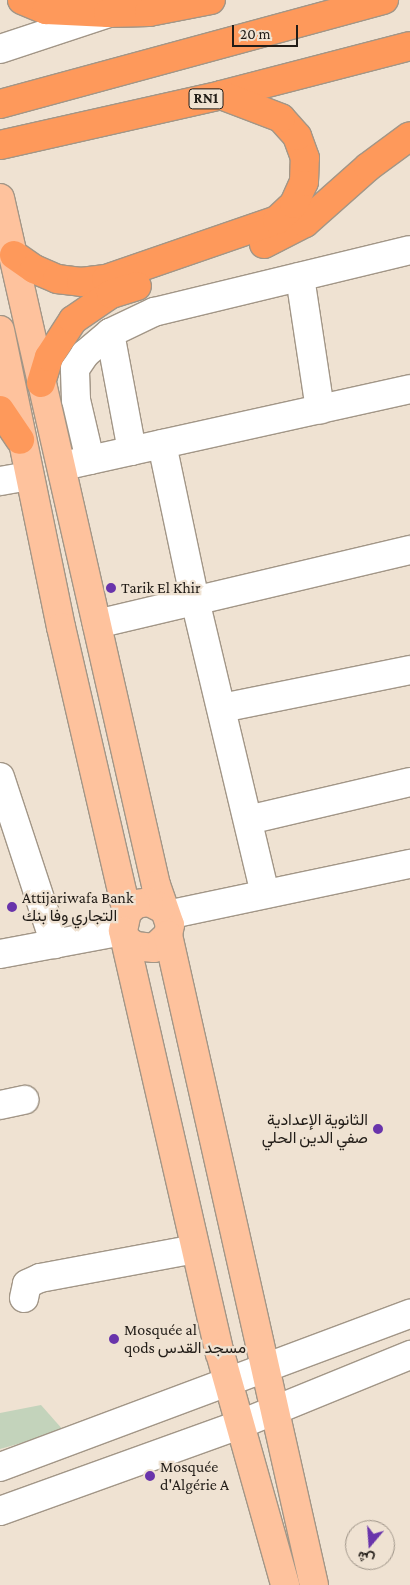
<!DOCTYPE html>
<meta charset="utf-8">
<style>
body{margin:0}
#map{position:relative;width:410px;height:1585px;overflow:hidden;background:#efe2d2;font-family:"Crimson Pro",Vazirmatn,serif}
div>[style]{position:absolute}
.green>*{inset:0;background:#c3d3bb}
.roads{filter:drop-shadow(1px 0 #a29687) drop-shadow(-1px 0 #a29687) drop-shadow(0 1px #a29687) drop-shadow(0 -1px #a29687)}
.minor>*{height:28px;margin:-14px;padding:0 14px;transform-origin:14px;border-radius:14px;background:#fff}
.major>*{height:28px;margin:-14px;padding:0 14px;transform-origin:14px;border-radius:14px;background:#fec29d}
.highway>*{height:28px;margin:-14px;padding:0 14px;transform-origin:14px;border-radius:14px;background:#fe995b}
.dots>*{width:14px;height:14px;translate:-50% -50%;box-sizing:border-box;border:2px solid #efe2d2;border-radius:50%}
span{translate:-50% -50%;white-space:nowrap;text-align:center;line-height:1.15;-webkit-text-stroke:4.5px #efe2d2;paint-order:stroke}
.shield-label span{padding:1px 4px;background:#efe2d2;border:1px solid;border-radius:4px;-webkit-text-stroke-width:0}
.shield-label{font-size:15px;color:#211c17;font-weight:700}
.poi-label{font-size:16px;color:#211c17}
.left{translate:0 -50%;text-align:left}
.right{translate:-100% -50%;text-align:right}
.north{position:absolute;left:345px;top:1520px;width:50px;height:50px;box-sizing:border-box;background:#efe2d2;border:1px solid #9d9387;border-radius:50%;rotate:198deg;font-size:14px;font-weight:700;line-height:20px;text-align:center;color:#211c17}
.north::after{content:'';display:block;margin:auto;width:18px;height:22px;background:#6934ab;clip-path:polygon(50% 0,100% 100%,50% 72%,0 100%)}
.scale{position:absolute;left:232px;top:25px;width:66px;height:22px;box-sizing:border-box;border:2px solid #211c17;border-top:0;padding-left:6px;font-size:15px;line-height:18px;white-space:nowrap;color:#211c17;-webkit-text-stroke:4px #efe2d2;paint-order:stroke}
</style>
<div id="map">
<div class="green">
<div style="clip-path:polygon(41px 1405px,64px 1431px,0 1449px,0 1413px)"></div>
</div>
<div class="roads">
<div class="minor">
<div style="left:0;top:49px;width:118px;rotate:-18.3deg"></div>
<div style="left:300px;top:277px;width:134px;rotate:81.4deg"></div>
<div style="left:110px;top:333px;width:120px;rotate:79.4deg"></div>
<div style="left:162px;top:444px;width:159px;rotate:78.1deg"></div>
<div style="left:195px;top:600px;width:301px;rotate:76.6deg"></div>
<div style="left:90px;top:460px;width:62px;rotate:-103.1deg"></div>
<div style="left:76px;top:400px;width:31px;rotate:-92deg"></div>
<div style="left:75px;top:369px;width:18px;rotate:-56deg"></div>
<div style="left:85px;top:354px;width:33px;rotate:-40deg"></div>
<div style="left:110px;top:333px;width:49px;rotate:-25.5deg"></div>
<div style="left:154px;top:312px;width:263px;rotate:-13.6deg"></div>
<div style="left:72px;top:464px;width:346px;rotate:-12.5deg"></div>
<div style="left:0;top:481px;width:28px;rotate:-10deg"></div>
<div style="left:97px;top:624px;width:322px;rotate:-13.3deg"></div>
<div style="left:222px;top:708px;width:192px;rotate:-11.4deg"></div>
<div style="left:0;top:777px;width:176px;rotate:71.8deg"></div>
<div style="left:248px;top:820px;width:166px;rotate:-13.2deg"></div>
<div style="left:167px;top:915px;width:248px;rotate:-11.9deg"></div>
<div style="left:0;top:954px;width:125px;rotate:-10.6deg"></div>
<div style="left:0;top:1105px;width:25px;rotate:-12deg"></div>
<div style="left:24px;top:1298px;width:14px;rotate:-78deg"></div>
<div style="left:27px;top:1284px;width:14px;rotate:-25deg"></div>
<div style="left:40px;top:1278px;width:158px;rotate:-10.6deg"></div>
<div style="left:0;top:1467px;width:438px;rotate:-20.5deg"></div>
<div style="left:0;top:1511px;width:256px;rotate:-19.8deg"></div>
<div style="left:241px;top:1424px;width:183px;rotate:-22.2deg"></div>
</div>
<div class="major">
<div style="left:0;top:198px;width:704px;rotate:77.21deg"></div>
<div style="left:156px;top:885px;width:42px;rotate:70.7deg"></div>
<div style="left:170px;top:925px;width:10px;rotate:101deg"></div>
<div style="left:168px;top:935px;width:19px;rotate:137deg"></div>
<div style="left:154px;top:948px;width:19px;rotate:-174deg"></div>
<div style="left:135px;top:946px;width:10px;rotate:-143deg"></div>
<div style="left:0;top:330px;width:303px;rotate:78.4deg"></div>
<div style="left:61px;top:627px;width:293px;rotate:77deg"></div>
<div style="left:161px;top:908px;width:13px;rotate:-153deg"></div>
<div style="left:149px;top:902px;width:13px;rotate:171deg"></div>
<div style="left:136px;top:904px;width:12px;rotate:138deg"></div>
<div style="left:127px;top:912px;width:19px;rotate:102deg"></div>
<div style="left:123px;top:931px;width:433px;rotate:77.1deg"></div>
<div style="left:220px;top:1353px;width:241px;rotate:74.3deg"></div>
<div style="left:168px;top:935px;width:666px;rotate:77.34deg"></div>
</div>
<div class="highway">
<div style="left:22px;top:0;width:26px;rotate:23deg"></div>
<div style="left:46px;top:10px;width:62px;rotate:2.8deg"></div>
<div style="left:108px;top:13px;width:41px;rotate:-1.4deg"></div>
<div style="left:149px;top:12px;width:63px;rotate:-11deg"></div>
<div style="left:0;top:104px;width:398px;rotate:-15.2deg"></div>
<div style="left:0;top:145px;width:227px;rotate:-12.7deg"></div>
<div style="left:221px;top:95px;width:195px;rotate:-14.5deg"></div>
<div style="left:264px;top:244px;width:46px;rotate:-27.1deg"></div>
<div style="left:305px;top:223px;width:84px;rotate:-41.6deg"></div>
<div style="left:368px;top:167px;width:52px;rotate:-36.4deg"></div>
<div style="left:14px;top:255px;width:24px;rotate:35deg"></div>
<div style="left:34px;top:269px;width:25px;rotate:23deg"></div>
<div style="left:57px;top:279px;width:24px;rotate:7deg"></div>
<div style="left:81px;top:282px;width:25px;rotate:-7deg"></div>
<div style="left:106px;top:279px;width:181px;rotate:-19deg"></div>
<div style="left:277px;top:220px;width:23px;rotate:-43deg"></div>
<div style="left:294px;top:204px;width:24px;rotate:-66deg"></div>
<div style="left:304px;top:182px;width:24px;rotate:-88deg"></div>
<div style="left:305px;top:158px;width:23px;rotate:-110deg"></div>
<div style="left:297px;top:136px;width:24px;rotate:-132deg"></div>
<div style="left:281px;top:118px;width:64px;rotate:-159deg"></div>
<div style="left:41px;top:383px;width:27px;rotate:-73deg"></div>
<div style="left:49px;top:357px;width:44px;rotate:-57deg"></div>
<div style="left:73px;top:320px;width:46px;rotate:-34.4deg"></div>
<div style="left:111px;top:294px;width:27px;rotate:-17deg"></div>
<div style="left:0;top:410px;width:36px;rotate:56deg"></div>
</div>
</div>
<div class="dots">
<div style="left:111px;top:588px;background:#6934ab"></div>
<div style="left:12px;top:907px;background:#6934ab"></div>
<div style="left:378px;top:1129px;background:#6934ab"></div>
<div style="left:114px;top:1339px;background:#6934ab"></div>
<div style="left:150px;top:1476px;background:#6934ab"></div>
</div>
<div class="shield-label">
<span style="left:206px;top:99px">RN1</span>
</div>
<div class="poi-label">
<span class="left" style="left:121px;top:588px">Tarik El Khir</span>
<span class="left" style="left:22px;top:907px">Attijariwafa Bank<br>التجاري وفا بنك</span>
<span class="right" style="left:368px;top:1129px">الثانوية الإعدادية<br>صفي الدين الحلي</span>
<span class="left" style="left:124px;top:1339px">Mosquée al<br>qods مسجد القدس</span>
<span class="left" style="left:160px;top:1476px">Mosquée<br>d'Algérie A</span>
</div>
<div class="north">ش</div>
<div class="scale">20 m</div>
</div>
